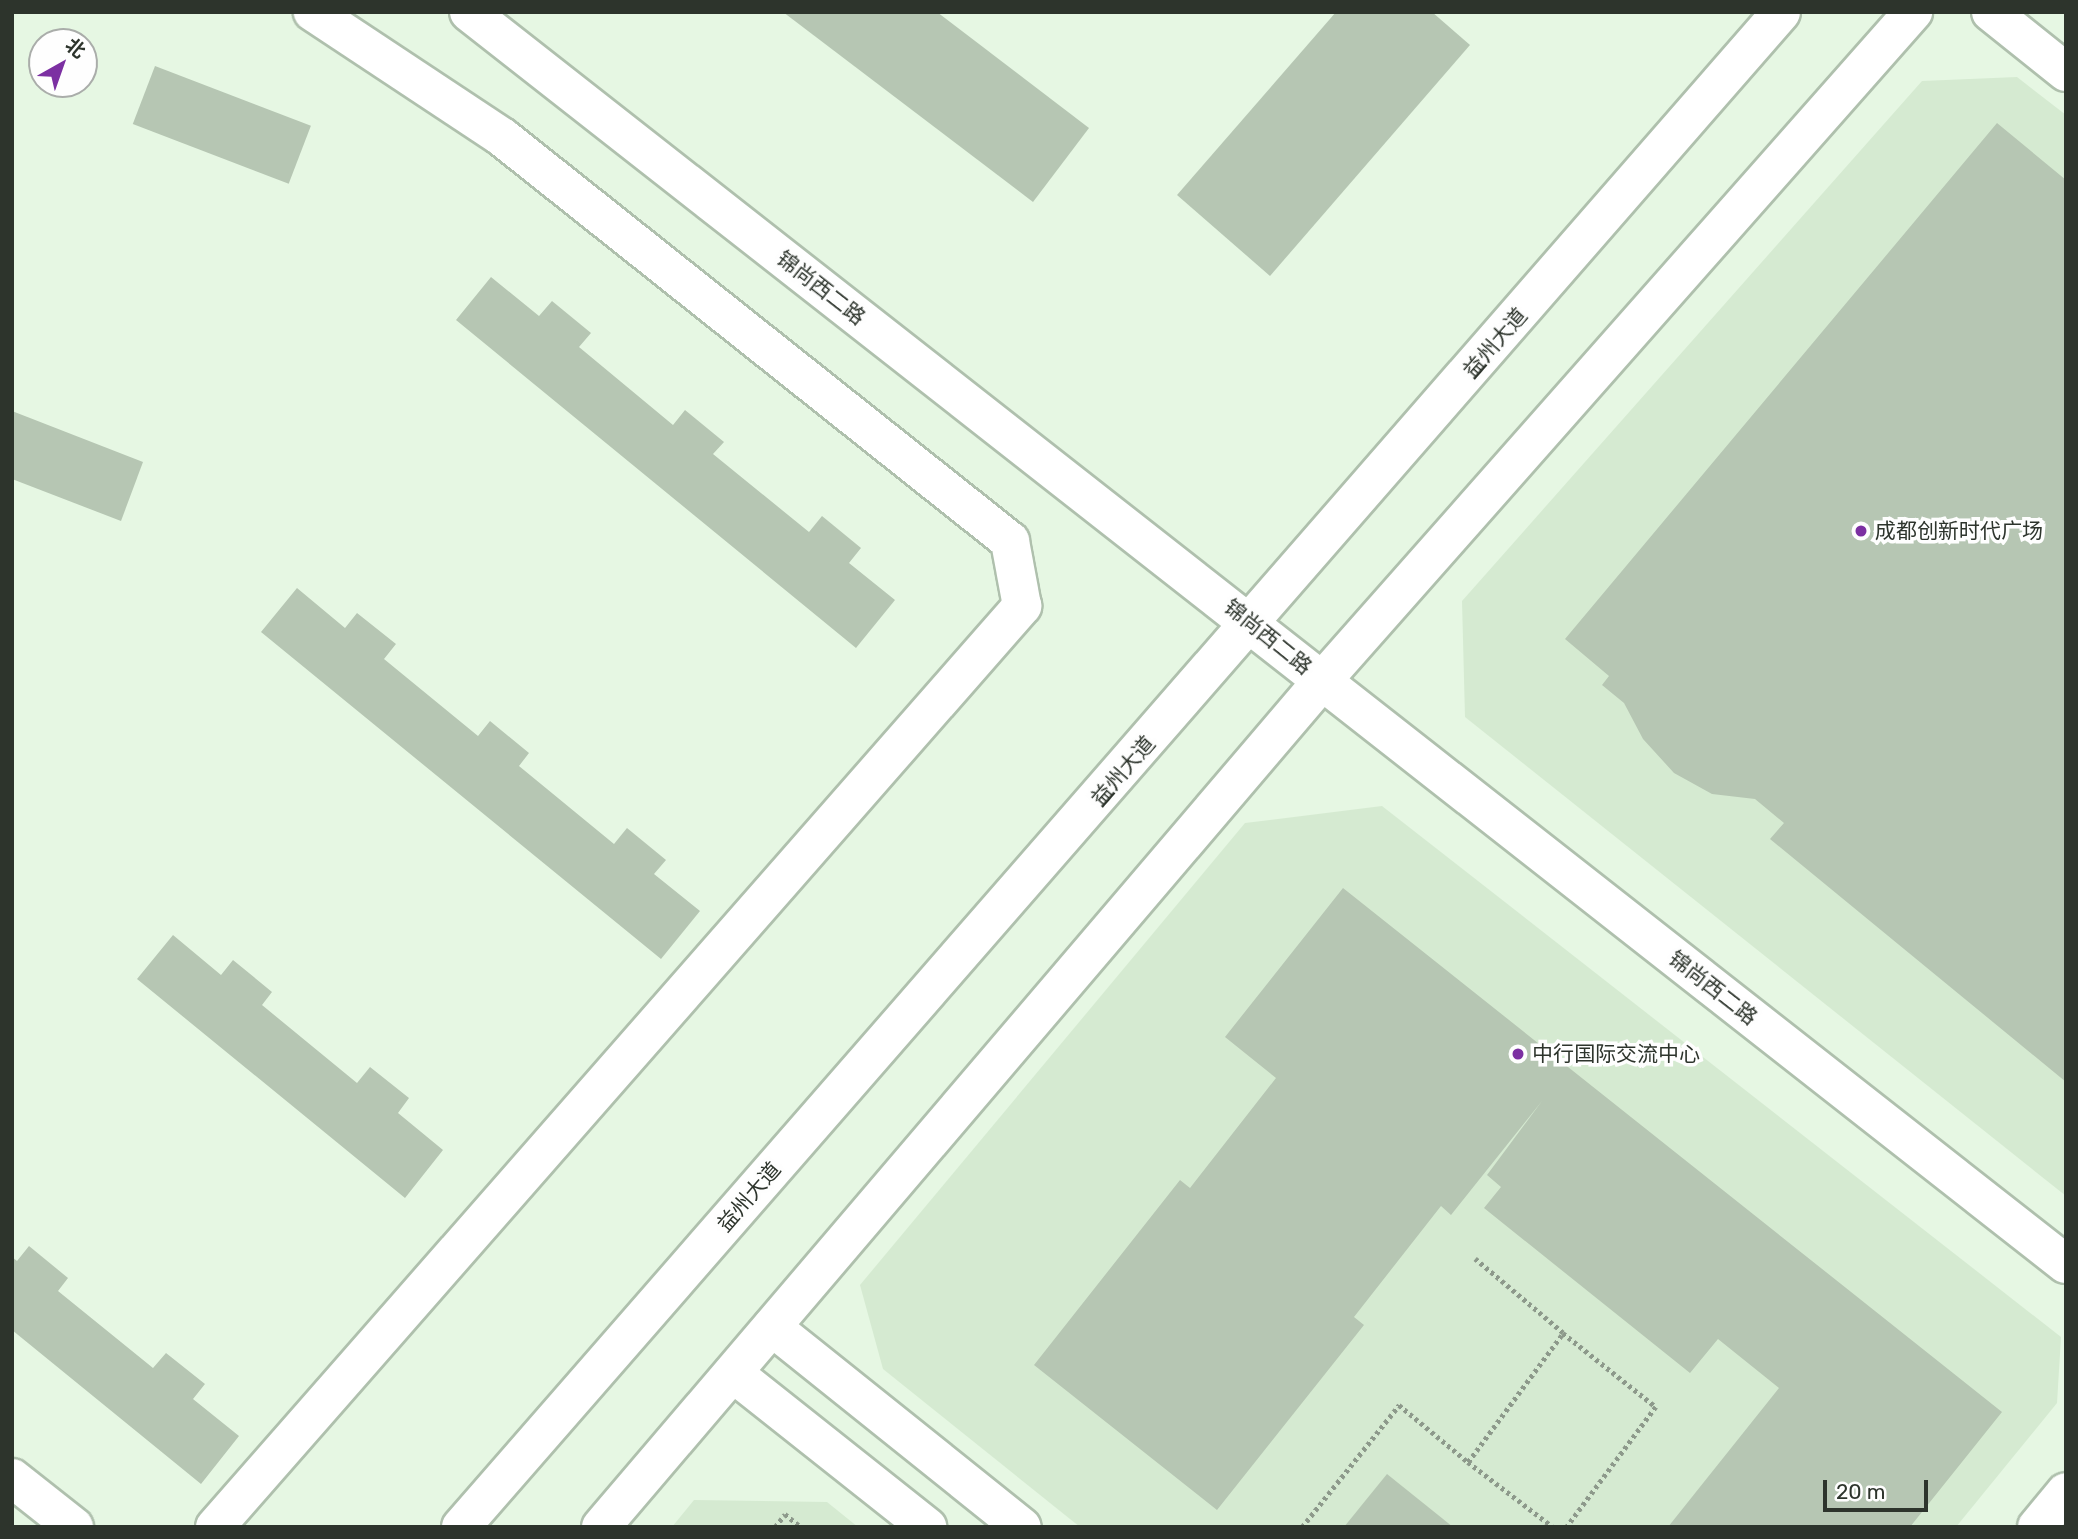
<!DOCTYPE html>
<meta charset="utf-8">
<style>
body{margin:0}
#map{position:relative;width:2078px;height:1539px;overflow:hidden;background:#e6f7e3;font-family:Rubik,"Noto Sans SC",sans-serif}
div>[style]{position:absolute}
.built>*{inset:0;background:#d5ead1}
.building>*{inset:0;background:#b6c6b3;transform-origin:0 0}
.path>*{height:4.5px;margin-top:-2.25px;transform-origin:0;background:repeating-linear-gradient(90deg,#8d998b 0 3.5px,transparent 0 7px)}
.roads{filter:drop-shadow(2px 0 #afc0ad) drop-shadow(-2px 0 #afc0ad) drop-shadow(0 2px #afc0ad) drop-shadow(0 -2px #afc0ad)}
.minor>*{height:38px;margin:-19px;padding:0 19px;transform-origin:19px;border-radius:19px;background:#fff}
.major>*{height:38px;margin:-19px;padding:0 19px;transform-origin:19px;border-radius:19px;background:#fff}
.dots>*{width:19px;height:19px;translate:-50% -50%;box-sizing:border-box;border:4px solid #fefefe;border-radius:50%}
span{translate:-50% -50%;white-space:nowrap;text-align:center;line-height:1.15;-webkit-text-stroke:7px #fefefe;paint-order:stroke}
.street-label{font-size:21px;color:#2d342c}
.poi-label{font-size:21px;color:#2d342c}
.left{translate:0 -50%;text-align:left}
.frame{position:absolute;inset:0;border:14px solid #2d342c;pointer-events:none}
.north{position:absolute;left:28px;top:28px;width:70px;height:70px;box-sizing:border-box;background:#fefefe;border:2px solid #aaadaa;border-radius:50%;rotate:40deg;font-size:19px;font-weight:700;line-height:28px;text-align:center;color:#2d342c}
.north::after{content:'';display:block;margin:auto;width:24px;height:32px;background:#7c30a2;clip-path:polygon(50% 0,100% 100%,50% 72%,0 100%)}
.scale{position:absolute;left:1823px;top:1480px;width:105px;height:32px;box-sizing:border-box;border:4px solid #2d342c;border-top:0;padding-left:9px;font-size:21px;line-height:24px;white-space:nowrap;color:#2d342c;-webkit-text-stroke:5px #fefefe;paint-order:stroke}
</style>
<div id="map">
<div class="built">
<div style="clip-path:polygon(2017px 77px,2066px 115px,2066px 1196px,1465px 717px,1462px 601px,1922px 81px)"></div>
<div style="clip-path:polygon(1382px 806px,2061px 1337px,2057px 1403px,1956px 1527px,1080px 1527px,883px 1369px,860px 1285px,1245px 823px)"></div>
<div style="clip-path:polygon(694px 1500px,827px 1502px,858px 1527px,672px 1527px)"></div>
</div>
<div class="building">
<div style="clip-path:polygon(783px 12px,937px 12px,1089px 128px,1033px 202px)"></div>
<div style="clip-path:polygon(1336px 12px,1432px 12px,1470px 45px,1270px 276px,1177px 195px)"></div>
<div style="left:155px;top:66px;width:167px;height:62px;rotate:21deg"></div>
<div style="clip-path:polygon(1997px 123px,2066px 180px,2066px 1082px,1770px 839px,1784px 823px,1755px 799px,1712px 794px,1674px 773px,1643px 739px,1624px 703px,1602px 685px,1609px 676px,1565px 639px)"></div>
<div style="clip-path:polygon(491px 277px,539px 316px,552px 301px,591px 333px,579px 347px,673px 425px,685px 410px,724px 442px,713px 454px,809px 532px,822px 516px,861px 548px,849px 563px,895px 600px,856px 648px,456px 320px)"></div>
<div style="clip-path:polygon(12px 411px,143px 462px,121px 521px,12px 479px)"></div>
<div style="clip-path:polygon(297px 588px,345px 628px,357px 613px,396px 644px,384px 659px,478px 736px,490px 721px,529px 753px,519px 766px,614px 844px,627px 828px,666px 860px,654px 874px,700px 911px,661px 959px,261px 632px)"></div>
<div style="clip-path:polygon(1343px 888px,2002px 1412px,1910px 1527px,1668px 1527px,1779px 1388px,1718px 1339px,1690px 1373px,1484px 1208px,1501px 1187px,1487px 1175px,1542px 1101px,1451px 1215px,1441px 1206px,1354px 1317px,1364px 1325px,1217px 1510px,1034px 1365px,1180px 1180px,1190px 1188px,1276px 1078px,1225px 1037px)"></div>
<div style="clip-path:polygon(173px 935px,221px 975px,233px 960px,272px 992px,262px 1005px,357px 1083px,370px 1067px,409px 1098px,398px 1113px,443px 1150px,405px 1198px,137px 979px)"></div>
<div style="clip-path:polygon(29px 1246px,68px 1278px,58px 1291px,153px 1368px,166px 1353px,205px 1384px,193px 1399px,239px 1436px,201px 1484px,12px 1330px,12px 1257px,17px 1261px)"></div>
<div style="clip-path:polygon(1387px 1474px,1453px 1527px,1344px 1527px)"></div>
</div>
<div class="path">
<div style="left:1563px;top:1333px;width:119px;rotate:38.5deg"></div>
<div style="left:1656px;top:1407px;width:149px;rotate:126.6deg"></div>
<div style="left:1468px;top:1462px;width:107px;rotate:37.4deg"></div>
<div style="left:775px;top:1527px;width:16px;rotate:-52deg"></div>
<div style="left:785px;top:1514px;width:21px;rotate:39deg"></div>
<div style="left:1302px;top:1527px;width:156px;rotate:-51.5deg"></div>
<div style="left:1399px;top:1405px;width:89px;rotate:39.6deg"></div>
<div style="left:1468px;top:1462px;width:160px;rotate:-53.6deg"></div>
<div style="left:1563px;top:1333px;width:115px;rotate:-139.9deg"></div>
</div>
<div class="roads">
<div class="minor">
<div style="left:469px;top:12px;width:2029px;rotate:38.1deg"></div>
<div style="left:1991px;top:12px;width:96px;rotate:38.7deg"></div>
<div style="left:772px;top:1327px;width:320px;rotate:38.7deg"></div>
<div style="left:733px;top:1373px;width:248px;rotate:38.4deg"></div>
<div style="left:12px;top:1478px;width:79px;rotate:38.3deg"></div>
<div style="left:215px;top:1527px;width:1225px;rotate:-48.77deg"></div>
<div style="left:1022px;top:606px;width:66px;rotate:-100.5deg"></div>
<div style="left:1010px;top:541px;width:649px;rotate:-141.51deg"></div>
<div style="left:502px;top:137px;width:227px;rotate:-146.5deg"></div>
<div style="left:2037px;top:1527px;width:45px;rotate:-50.4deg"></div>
</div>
<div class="major">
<div style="left:461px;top:1527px;width:2009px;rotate:-48.93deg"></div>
<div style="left:601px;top:1527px;width:1112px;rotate:-49.56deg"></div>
<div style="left:1322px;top:681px;width:893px;rotate:-48.54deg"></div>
</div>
</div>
<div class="dots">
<div style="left:1861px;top:531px;background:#7c30a2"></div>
<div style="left:1518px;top:1054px;background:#7c30a2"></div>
</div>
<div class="street-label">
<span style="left:821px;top:288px;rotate:38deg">锦尚西二路</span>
<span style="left:1495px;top:343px;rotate:-49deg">益州大道</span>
<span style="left:1268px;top:637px;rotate:39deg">锦尚西二路</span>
<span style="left:1123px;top:771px;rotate:-49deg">益州大道</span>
<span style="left:1713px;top:988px;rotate:38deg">锦尚西二路</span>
<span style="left:749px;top:1197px;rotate:-49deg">益州大道</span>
</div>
<div class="poi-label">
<span class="left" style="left:1875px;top:531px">成都创新时代广场</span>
<span class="left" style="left:1532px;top:1054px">中行国际交流中心</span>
</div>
<div class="frame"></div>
<div class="north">北</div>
<div class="scale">20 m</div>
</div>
